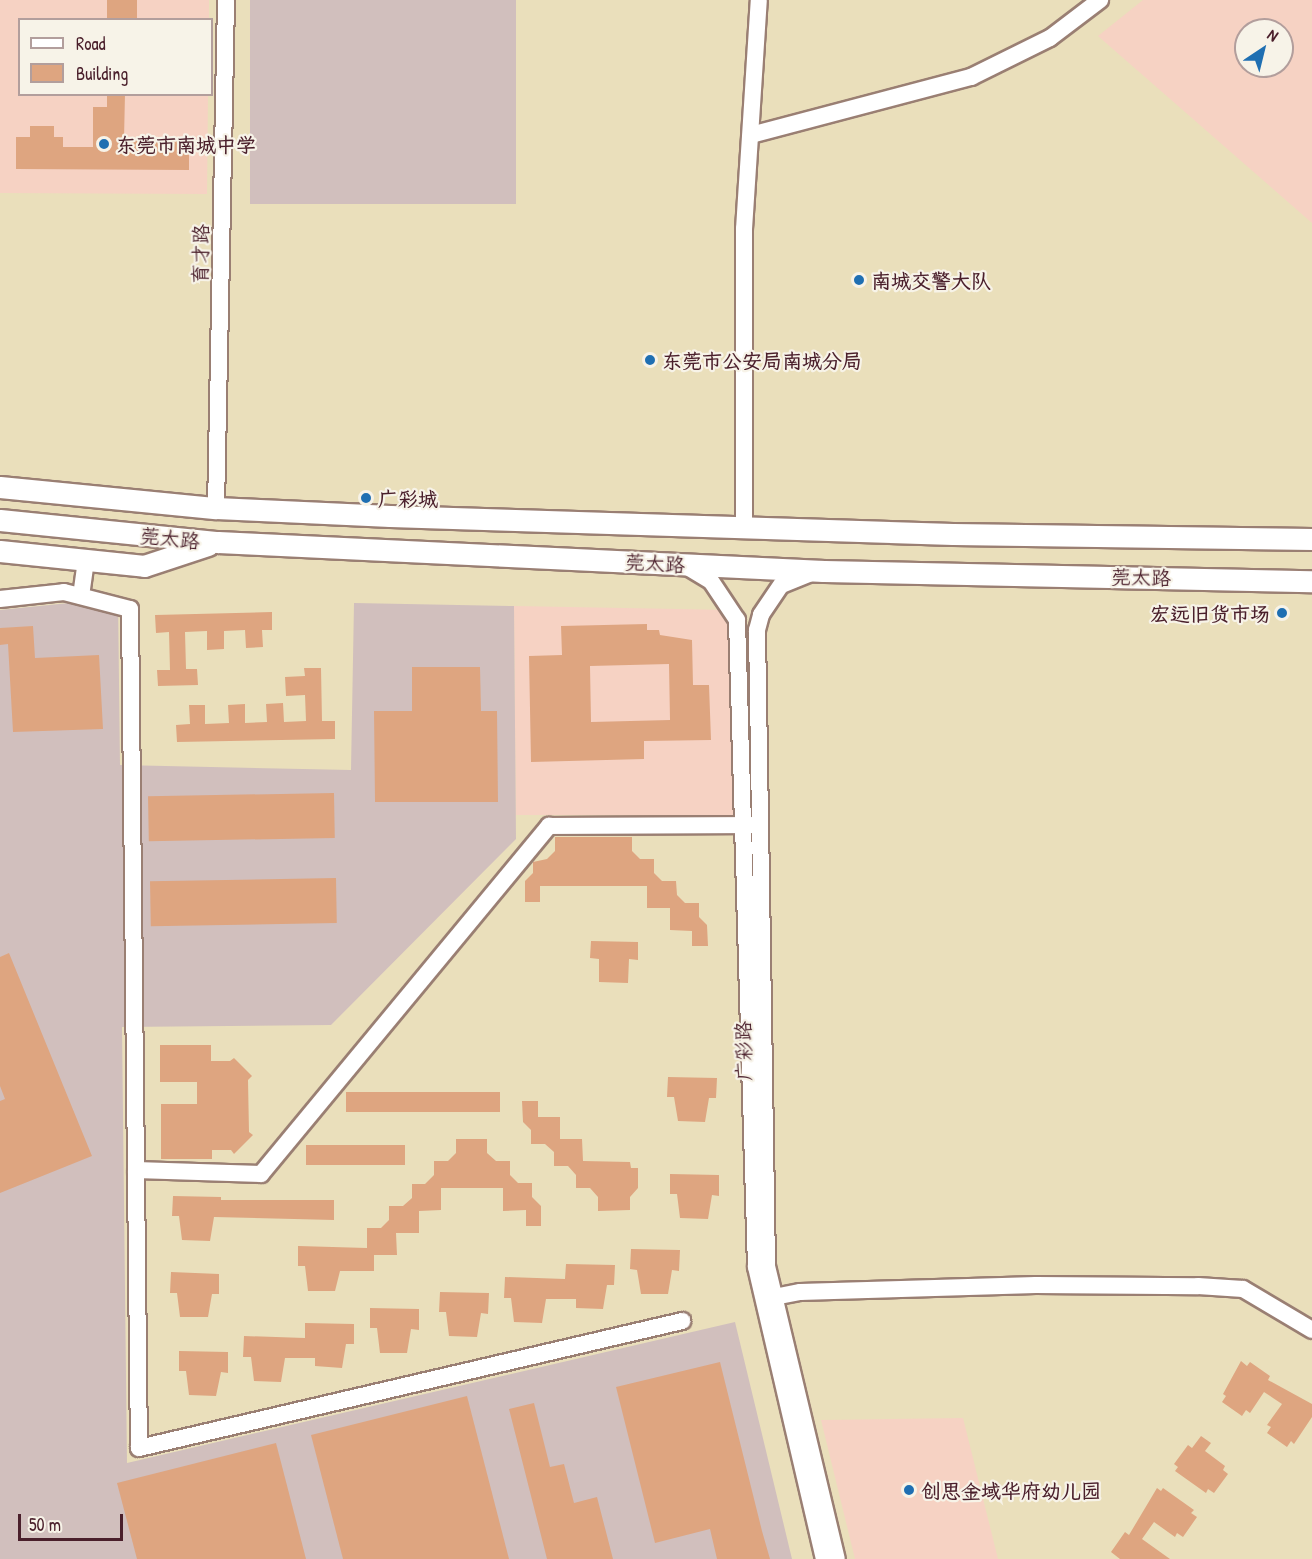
<!DOCTYPE html>
<meta charset="utf-8">
<style>
body{margin:0}
#map{position:relative;width:1312px;height:1559px;overflow:hidden;background:#eadfbb;font-family:"Patrick Hand","LXGW WenKai TC",sans-serif}
div>[style]{position:absolute}
.built>*{inset:0;background:#f6d2c3}
.industrial>*{inset:0;background:#d1bfbd;transform-origin:0 0}
.building>*{inset:0;background:#dea580;transform-origin:0 0}
.roads{filter:drop-shadow(2px 0 #9a7f73) drop-shadow(-2px 0 #9a7f73) drop-shadow(0 2px #9a7f73) drop-shadow(0 -2px #9a7f73)}
.minor>*{height:16px;margin:-8px;padding:0 8px;transform-origin:8px;border-radius:8px;background:#fff}
.major>*{height:21px;margin:-10.5px;padding:0 10.5px;transform-origin:10.5px;border-radius:10.5px;background:#fff}
.dots>*{width:16px;height:16px;translate:-50% -50%;box-sizing:border-box;border:3px solid #f7f3e8;border-radius:50%}
span{translate:-50% -50%;white-space:nowrap;text-align:center;line-height:1.15;-webkit-text-stroke:4.5px #f7f3e8;paint-order:stroke}
.poi-label{font-size:20px;color:#4a1f2b;font-weight:700}
.left{translate:0 -50%;text-align:left}
.right{translate:-100% -50%;text-align:right}
.street-label{font-size:20px;color:#4a1f2b}
.legend{position:absolute;left:18px;top:18px;width:195px;height:78px;box-sizing:border-box;background:#f7f3e8;border:2px solid #b29e9c;margin:0;padding:8px 10px;list-style:none;font-size:18px;color:#4a1f2b}
.legend li{display:flex;align-items:center;gap:12px;height:30px}
.legend b{width:30px;border:2px solid #b29e9c}
.north{position:absolute;left:1234px;top:18px;width:60px;height:60px;box-sizing:border-box;background:#f7f3e8;border:2px solid #b29e9c;border-radius:50%;rotate:35deg;font-size:16px;font-weight:700;line-height:24px;text-align:center;color:#4a1f2b}
.north::after{content:'';display:block;margin:auto;width:21px;height:27px;background:#1f6fb2;clip-path:polygon(50% 0,100% 100%,50% 72%,0 100%)}
.scale{position:absolute;left:18px;top:1514px;width:105px;height:27px;box-sizing:border-box;border:3px solid #4a1f2b;border-top:0;padding-left:8px;font-size:18px;line-height:21px;white-space:nowrap;color:#4a1f2b;-webkit-text-stroke:4px #f7f3e8;paint-order:stroke}
</style>
<div id="map">
<div class="built">
<div style="clip-path:polygon(0 0,209px 0,209px 19px,20px 20px,20px 94px,208px 95px,207px 194px,0 193px)"></div>
<div style="clip-path:polygon(evenodd,1143px 0,1312px 0,1312px 223px,1098px 36px,1143px 0,1246px 30px,1282px 30px,1282px 66px,1246px 66px,1246px 30px)"></div>
<div style="clip-path:polygon(514px 606px,732px 610px,733px 815px,516px 815px,516px 839px)"></div>
<div style="clip-path:polygon(963px 1418px,998px 1559px,855px 1559px,821px 1420px)"></div>
</div>
<div class="industrial">
<div style="left:250px;top:0;width:266px;height:204px"></div>
<div style="clip-path:polygon(118px 598px,120px 765px,351px 770px,354px 603px,514px 606px,516px 839px,331px 1025px,122px 1027px,127px 1463px,735px 1322px,792px 1559px,0 1559px,0 610px)"></div>
</div>
<div class="building">
<div style="left:107px;top:0;width:30px;height:20px"></div>
<div style="clip-path:polygon(107px 94px,125px 94px,124px 139px,189px 140px,189px 170px,16px 169px,16px 137px,30px 137px,30px 126px,54px 126px,54px 137px,63px 137px,63px 147px,93px 147px,93px 107px,107px 107px)"></div>
<div style="clip-path:polygon(272px 612px,272px 630px,262px 630px,263px 647px,246px 648px,245px 630px,224px 631px,224px 649px,207px 650px,207px 631px,185px 632px,186px 669px,197px 669px,198px 685px,158px 686px,157px 670px,170px 670px,169px 632px,156px 633px,155px 615px)"></div>
<div style="clip-path:polygon(evenodd,647px 624px,647px 630px,659px 630px,660px 635px,692px 640px,693px 685px,709px 685px,711px 740px,644px 741px,644px 759px,531px 762px,529px 656px,562px 655px,561px 626px,647px 624px,669px 664px,670px 720px,591px 722px,590px 666px,669px 664px)"></div>
<div style="clip-path:polygon(33px 626px,35px 658px,99px 655px,103px 729px,13px 732px,8px 644px,0 645px,0 628px)"></div>
<div style="clip-path:polygon(412px 667px,480px 667px,481px 711px,497px 711px,498px 802px,375px 802px,374px 711px,412px 711px)"></div>
<div style="clip-path:polygon(304px 668px,321px 668px,322px 721px,335px 721px,335px 739px,177px 742px,176px 725px,190px 724px,189px 705px,205px 705px,205px 724px,229px 723px,228px 705px,245px 704px,245px 723px,267px 722px,266px 704px,283px 703px,284px 722px,306px 721px,305px 695px,286px 696px,285px 677px,305px 676px)"></div>
<div style="left:334px;top:793px;width:45px;height:186px;rotate:89deg"></div>
<div style="clip-path:polygon(555px 837px,632px 837px,632px 851px,640px 859px,654px 859px,654px 873px,662px 881px,676px 881px,677px 895px,685px 903px,699px 903px,699px 917px,707px 925px,708px 946px,692px 946px,692px 931px,670px 930px,670px 908px,647px 908px,647px 886px,540px 886px,540px 902px,525px 902px,525px 881px,533px 873px,533px 862px,547px 859px,555px 851px)"></div>
<div style="left:336px;top:878px;width:45px;height:186px;rotate:89deg"></div>
<div style="clip-path:polygon(591px 941px,638px 942px,638px 960px,629px 959px,628px 983px,599px 982px,599px 959px,590px 958px)"></div>
<div style="clip-path:polygon(9px 953px,92px 1156px,0 1193px,0 1101px,5px 1099px,0 1086px,0 957px)"></div>
<div style="clip-path:polygon(160px 1045px,211px 1045px,211px 1061px,230px 1061px,234px 1058px,252px 1076px,248px 1080px,249px 1132px,253px 1135px,234px 1154px,231px 1150px,212px 1150px,212px 1159px,161px 1159px,161px 1104px,197px 1104px,197px 1082px,160px 1082px)"></div>
<div style="clip-path:polygon(668px 1077px,717px 1078px,716px 1098px,709px 1098px,705px 1122px,678px 1121px,674px 1097px,667px 1097px)"></div>
<div style="left:346px;top:1092px;width:154px;height:20px"></div>
<div style="clip-path:polygon(522px 1101px,538px 1101px,538px 1117px,560px 1117px,560px 1139px,582px 1139px,583px 1161px,630px 1162px,631px 1168px,638px 1168px,638px 1188px,630px 1197px,630px 1210px,598px 1211px,598px 1197px,590px 1188px,576px 1188px,576px 1175px,568px 1166px,554px 1166px,554px 1152px,545px 1144px,531px 1144px,531px 1130px,523px 1122px)"></div>
<div style="clip-path:polygon(456px 1139px,487px 1139px,487px 1153px,496px 1161px,510px 1161px,510px 1175px,518px 1183px,532px 1183px,532px 1197px,541px 1206px,541px 1226px,526px 1226px,526px 1210px,503px 1211px,503px 1188px,441px 1188px,441px 1210px,419px 1211px,419px 1233px,396px 1233px,397px 1255px,374px 1255px,374px 1271px,340px 1271px,335px 1291px,308px 1291px,305px 1266px,298px 1266px,298px 1246px,367px 1248px,367px 1228px,381px 1228px,389px 1220px,389px 1206px,403px 1206px,412px 1198px,412px 1184px,425px 1184px,434px 1175px,434px 1161px,448px 1161px,456px 1153px)"></div>
<div style="left:306px;top:1145px;width:99px;height:20px"></div>
<div style="clip-path:polygon(670px 1174px,719px 1175px,719px 1196px,712px 1195px,708px 1219px,680px 1218px,677px 1194px,670px 1194px)"></div>
<div style="clip-path:polygon(173px 1196px,221px 1197px,221px 1200px,334px 1200px,334px 1220px,214px 1217px,210px 1241px,182px 1240px,179px 1216px,172px 1216px)"></div>
<div style="clip-path:polygon(631px 1249px,680px 1250px,679px 1271px,672px 1270px,668px 1294px,641px 1294px,637px 1270px,630px 1269px)"></div>
<div style="clip-path:polygon(566px 1264px,615px 1265px,614px 1285px,607px 1285px,603px 1309px,576px 1308px,576px 1299px,546px 1299px,542px 1323px,514px 1322px,511px 1298px,504px 1298px,505px 1277px,565px 1279px)"></div>
<div style="clip-path:polygon(171px 1272px,219px 1274px,219px 1294px,212px 1294px,208px 1317px,180px 1317px,177px 1293px,170px 1293px)"></div>
<div style="clip-path:polygon(440px 1292px,489px 1293px,488px 1314px,481px 1313px,477px 1337px,449px 1336px,446px 1312px,439px 1312px)"></div>
<div style="clip-path:polygon(370px 1308px,419px 1309px,419px 1330px,411px 1329px,407px 1353px,380px 1353px,377px 1328px,370px 1328px)"></div>
<div style="clip-path:polygon(305px 1323px,354px 1324px,354px 1344px,346px 1344px,342px 1368px,315px 1366px,315px 1358px,285px 1358px,281px 1382px,254px 1381px,251px 1357px,243px 1357px,244px 1336px,305px 1338px)"></div>
<div style="clip-path:polygon(179px 1351px,228px 1352px,228px 1373px,221px 1372px,216px 1396px,189px 1395px,186px 1371px,179px 1371px)"></div>
<div style="clip-path:polygon(1241px 1361px,1247px 1366px,1250px 1362px,1270px 1376px,1268px 1380px,1312px 1404px,1312px 1417px,1294px 1444px,1291px 1441px,1287px 1447px,1267px 1433px,1271px 1427px,1267px 1425px,1282px 1404px,1264px 1392px,1250px 1413px,1246px 1410px,1242px 1416px,1222px 1402px,1226px 1396px,1223px 1394px)"></div>
<div style="clip-path:polygon(720px 1362px,762px 1531px,770px 1559px,717px 1559px,710px 1529px,655px 1543px,616px 1387px)"></div>
<div style="clip-path:polygon(467px 1396px,509px 1559px,343px 1559px,311px 1435px)"></div>
<div style="clip-path:polygon(534px 1403px,550px 1467px,564px 1464px,574px 1503px,597px 1497px,613px 1559px,547px 1559px,509px 1409px)"></div>
<div style="clip-path:polygon(1201px 1436px,1211px 1443px,1205px 1451px,1225px 1466px,1223px 1470px,1228px 1474px,1214px 1493px,1208px 1489px,1206px 1493px,1175px 1471px,1178px 1467px,1174px 1464px,1188px 1445px,1192px 1448px)"></div>
<div style="clip-path:polygon(276px 1443px,306px 1559px,137px 1559px,117px 1483px)"></div>
<div style="clip-path:polygon(1157px 1488px,1161px 1491px,1163px 1488px,1194px 1510px,1191px 1513px,1197px 1517px,1183px 1537px,1177px 1533px,1175px 1537px,1154px 1522px,1142px 1539px,1170px 1559px,1120px 1559px,1111px 1552px,1125px 1532px,1129px 1535px)"></div>
</div>
<div class="roads">
<div class="minor">
<div style="left:751px;top:135px;width:228px;rotate:-14.8deg"></div>
<div style="left:971px;top:77px;width:88px;rotate:-26.3deg"></div>
<div style="left:1050px;top:38px;width:63px;rotate:-37.2deg"></div>
<div style="left:216px;top:508px;width:508px;rotate:-88.87deg"></div>
<div style="left:744px;top:526px;width:297px;rotate:-90deg"></div>
<div style="left:744px;top:229px;width:229px;rotate:-86.3deg"></div>
<div style="left:684px;top:565px;width:31px;rotate:31deg"></div>
<div style="left:711px;top:581px;width:47px;rotate:56.3deg"></div>
<div style="left:737px;top:620px;width:647px;rotate:88.32deg"></div>
<div style="left:756px;top:1267px;width:300px;rotate:76.9deg"></div>
<div style="left:811px;top:573px;width:32px;rotate:158deg"></div>
<div style="left:781px;top:585px;width:36px;rotate:124deg"></div>
<div style="left:761px;top:615px;width:16px;rotate:105deg"></div>
<div style="left:757px;top:630px;width:636px;rotate:89.1deg"></div>
<div style="left:767px;top:1266px;width:301px;rotate:76.6deg"></div>
<div style="left:81px;top:596px;width:35px;rotate:-82deg"></div>
<div style="left:0;top:599px;width:64px;rotate:-6.2deg"></div>
<div style="left:64px;top:592px;width:68px;rotate:14.4deg"></div>
<div style="left:130px;top:609px;width:839px;rotate:89.39deg"></div>
<div style="left:139px;top:1448px;width:558px;rotate:-13.16deg"></div>
<div style="left:136px;top:1170px;width:125px;rotate:1.8deg"></div>
<div style="left:261px;top:1174px;width:452px;rotate:-50.4deg"></div>
<div style="left:549px;top:826px;width:205px;rotate:-0.3deg"></div>
<div style="left:764px;top:1299px;width:37px;rotate:-11deg"></div>
<div style="left:800px;top:1292px;width:236px;rotate:-1.7deg"></div>
<div style="left:1036px;top:1285px;width:162px;rotate:0.4deg"></div>
<div style="left:1198px;top:1286px;width:45px;rotate:3.8deg"></div>
<div style="left:1243px;top:1289px;width:80px;rotate:30.7deg"></div>
</div>
<div class="major">
<div style="left:0;top:487px;width:217px;rotate:5.6deg"></div>
<div style="left:216px;top:508px;width:174px;rotate:2.6deg"></div>
<div style="left:390px;top:516px;width:563px;rotate:1.83deg"></div>
<div style="left:953px;top:534px;width:359px;rotate:0.8deg"></div>
<div style="left:0;top:520px;width:219px;rotate:5.8deg"></div>
<div style="left:218px;top:542px;width:606px;rotate:2.74deg"></div>
<div style="left:823px;top:571px;width:489px;rotate:1.2deg"></div>
<div style="left:0;top:551px;width:145px;rotate:5.9deg"></div>
<div style="left:144px;top:566px;width:67px;rotate:-18.2deg"></div>
</div>
</div>
<div class="dots">
<div style="left:104px;top:144px;background:#1f6fb2"></div>
<div style="left:859px;top:280px;background:#1f6fb2"></div>
<div style="left:650px;top:360px;background:#1f6fb2"></div>
<div style="left:366px;top:498px;background:#1f6fb2"></div>
<div style="left:1282px;top:613px;background:#1f6fb2"></div>
<div style="left:909px;top:1490px;background:#1f6fb2"></div>
</div>
<div class="poi-label">
<span class="left" style="left:116px;top:144px">东莞市南城中学</span>
<span class="left" style="left:871px;top:280px">南城交警大队</span>
<span class="left" style="left:662px;top:360px">东莞市公安局南城分局</span>
<span class="left" style="left:378px;top:498px">广彩城</span>
<span class="right" style="left:1270px;top:613px">宏远旧货市场</span>
<span class="left" style="left:921px;top:1490px">创思金域华府幼儿园</span>
</div>
<div class="street-label">
<span style="left:200px;top:254px;rotate:-89deg">育才路</span>
<span style="left:170px;top:538px;rotate:6deg">莞太路</span>
<span style="left:655px;top:563px;rotate:3deg">莞太路</span>
<span style="left:1141px;top:577px;rotate:1deg">莞太路</span>
<span style="left:743px;top:1051px;rotate:-91deg">广彩路</span>
</div>
<ul class="legend">
<li><b style="height:8px;background:#fff"></b>Road</li>
<li><b style="height:16px;background:#dea580"></b>Building</li>
</ul>
<div class="north">N</div>
<div class="scale">50 m</div>
</div>
